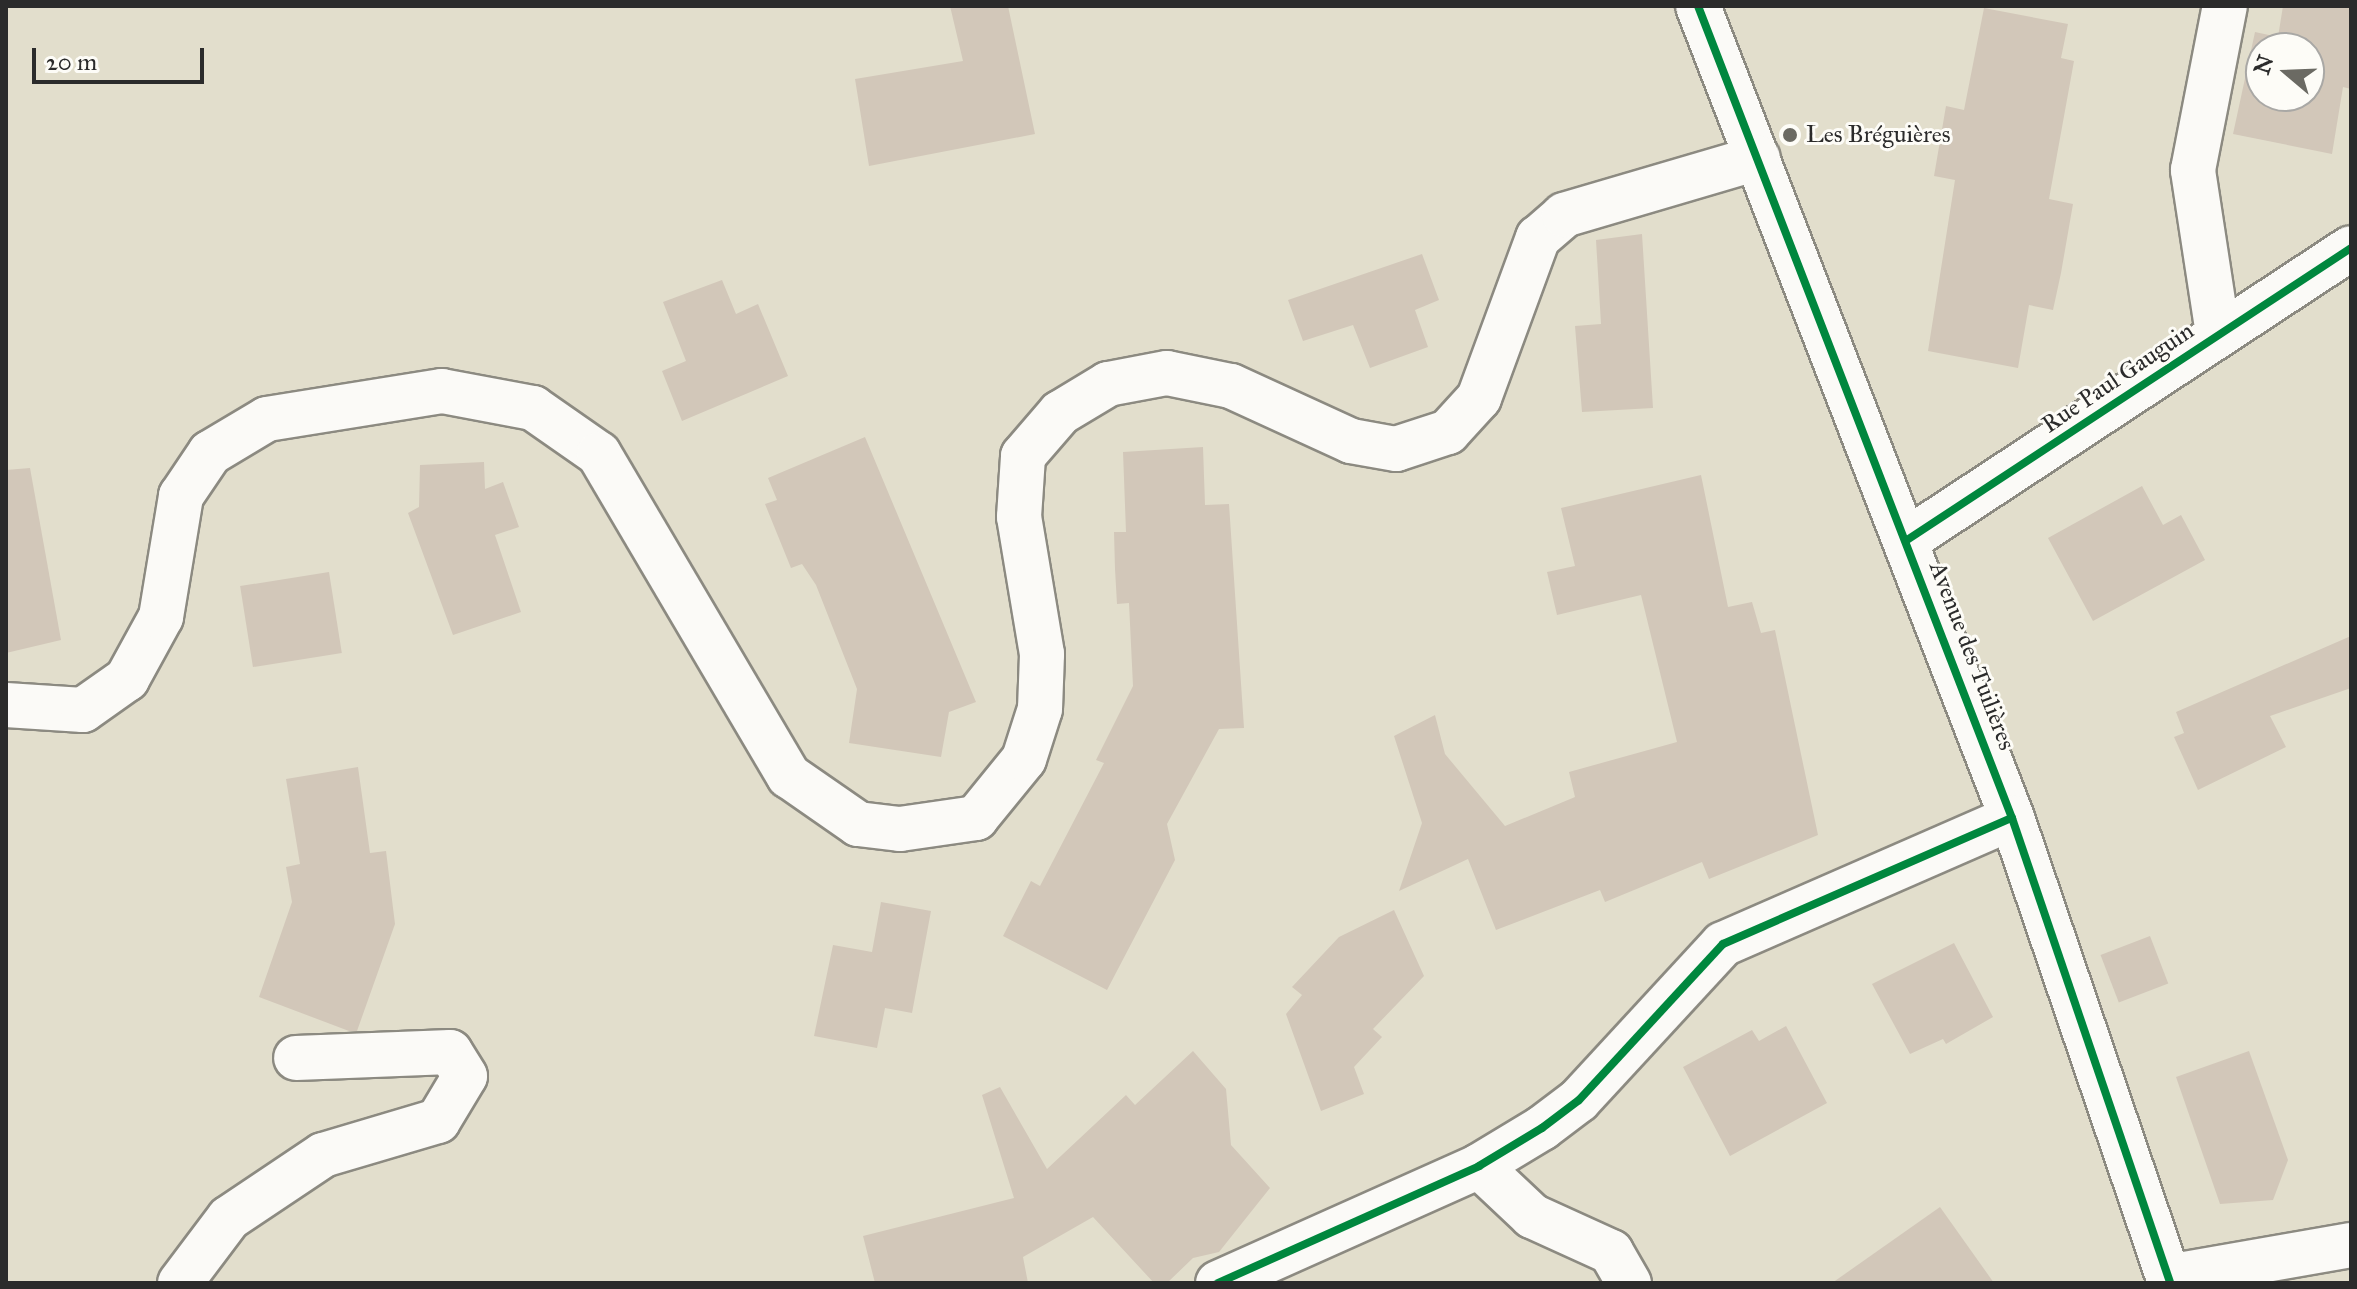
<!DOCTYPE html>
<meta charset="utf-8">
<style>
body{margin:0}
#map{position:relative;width:2357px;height:1289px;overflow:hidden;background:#e2decc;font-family:"IM FELL Great Primer",serif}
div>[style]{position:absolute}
.building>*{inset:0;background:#d2c7b9;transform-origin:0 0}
.roads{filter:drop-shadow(2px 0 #8c8a81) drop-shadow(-2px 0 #8c8a81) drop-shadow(0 2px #8c8a81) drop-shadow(0 -2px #8c8a81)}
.minor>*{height:44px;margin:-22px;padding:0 22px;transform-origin:22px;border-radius:22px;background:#fbfaf7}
.cycleway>*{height:8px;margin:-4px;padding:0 4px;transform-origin:4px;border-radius:4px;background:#00873e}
.dots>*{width:22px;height:22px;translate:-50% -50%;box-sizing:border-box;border:4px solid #fdfcf7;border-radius:50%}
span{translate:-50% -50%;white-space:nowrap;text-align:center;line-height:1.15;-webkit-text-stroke:6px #fdfcf7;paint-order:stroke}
.poi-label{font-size:24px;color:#2b2b2b}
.left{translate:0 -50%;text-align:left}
.street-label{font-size:24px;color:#2b2b2b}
.frame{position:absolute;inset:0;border:8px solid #2b2b2b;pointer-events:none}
.north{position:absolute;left:2245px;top:32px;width:80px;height:80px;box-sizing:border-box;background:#fdfcf7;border:2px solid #a9a8a5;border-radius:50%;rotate:289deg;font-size:22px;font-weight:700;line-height:32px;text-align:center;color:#2b2b2b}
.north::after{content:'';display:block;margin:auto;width:28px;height:36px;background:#6b6a63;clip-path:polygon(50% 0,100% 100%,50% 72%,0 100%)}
.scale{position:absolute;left:32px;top:48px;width:172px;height:36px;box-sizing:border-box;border:4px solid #2b2b2b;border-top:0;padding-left:10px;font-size:24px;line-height:28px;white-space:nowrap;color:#2b2b2b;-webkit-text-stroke:6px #fdfcf7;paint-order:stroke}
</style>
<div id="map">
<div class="building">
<div style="clip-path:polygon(950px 6px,1008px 6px,1035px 134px,869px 166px,855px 79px,963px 61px)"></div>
<div style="clip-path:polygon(evenodd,2283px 6px,2351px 6px,2351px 89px,2343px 87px,2332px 154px,2233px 134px,2255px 32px,2278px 37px,2283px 6px,2261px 48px,2309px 48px,2309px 96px,2261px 96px,2261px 48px)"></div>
<div style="clip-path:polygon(1984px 8px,2068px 24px,2061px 58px,2074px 61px,2049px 199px,2073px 204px,2061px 273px,2053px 310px,2029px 305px,2018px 368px,1928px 351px,1955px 180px,1934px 176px,1946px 106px,1964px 110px)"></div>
<div style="clip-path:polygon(1642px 234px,1653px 408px,1582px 412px,1575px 326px,1601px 324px,1596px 240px)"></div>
<div style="clip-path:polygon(1422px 254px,1439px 300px,1415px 310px,1428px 347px,1370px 368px,1353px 325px,1303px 341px,1288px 300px)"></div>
<div style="clip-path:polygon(722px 280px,736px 314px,758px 304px,788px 376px,682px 421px,662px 371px,686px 361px,663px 302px)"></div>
<div style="clip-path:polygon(865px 437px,976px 702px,949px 712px,941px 757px,849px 743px,857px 689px,816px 585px,802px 564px,791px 568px,765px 504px,777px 500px,768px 478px)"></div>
<div style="clip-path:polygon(1203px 447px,1205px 505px,1229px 504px,1244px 728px,1219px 729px,1167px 824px,1175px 860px,1107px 990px,1003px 936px,1031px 881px,1040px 886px,1104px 763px,1096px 760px,1133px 686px,1129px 603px,1117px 604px,1115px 569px,1114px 532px,1126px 532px,1123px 452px)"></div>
<div style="clip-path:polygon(484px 462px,485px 489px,503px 482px,519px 527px,495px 535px,521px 612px,453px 635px,408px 513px,419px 507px,420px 465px)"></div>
<div style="clip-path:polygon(30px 468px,61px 640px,6px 653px,6px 470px)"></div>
<div style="clip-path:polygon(1701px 475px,1728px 607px,1752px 602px,1761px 633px,1775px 630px,1818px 835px,1709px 879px,1702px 862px,1605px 902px,1600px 890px,1496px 930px,1468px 859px,1399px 891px,1422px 823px,1394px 736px,1435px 715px,1445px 754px,1505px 826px,1575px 797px,1569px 772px,1677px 742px,1641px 595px,1557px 615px,1547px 572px,1575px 566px,1561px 508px)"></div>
<div style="clip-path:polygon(2142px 486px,2163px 525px,2181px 515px,2205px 560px,2093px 621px,2048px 538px)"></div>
<div style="left:329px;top:572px;width:82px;height:90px;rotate:81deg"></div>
<div style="clip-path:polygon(2351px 636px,2351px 688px,2270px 716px,2286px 747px,2198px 790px,2174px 737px,2184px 733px,2176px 712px)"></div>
<div style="clip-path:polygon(358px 767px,370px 853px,386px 851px,395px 924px,357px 1031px,349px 1031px,259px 997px,292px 902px,286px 867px,300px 864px,286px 779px)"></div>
<div style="clip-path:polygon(881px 902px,931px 911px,912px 1013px,885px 1008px,877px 1048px,814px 1036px,833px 945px,872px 952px)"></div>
<div style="clip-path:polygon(1394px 910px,1424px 976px,1373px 1029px,1382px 1037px,1354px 1067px,1364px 1094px,1321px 1111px,1286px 1014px,1302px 995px,1292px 987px,1339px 937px)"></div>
<div style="left:2150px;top:936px;width:51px;height:53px;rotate:69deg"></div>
<div style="clip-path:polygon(1954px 943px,1993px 1017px,1946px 1044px,1943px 1039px,1910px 1054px,1872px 984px)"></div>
<div style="clip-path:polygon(1786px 1026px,1827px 1103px,1730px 1156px,1683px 1067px,1752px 1030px,1759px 1041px)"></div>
<div style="clip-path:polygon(1193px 1051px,1226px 1089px,1231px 1145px,1270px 1188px,1219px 1252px,1193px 1258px,1167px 1283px,1154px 1283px,1093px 1217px,1023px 1257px,1028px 1283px,875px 1283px,863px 1236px,1014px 1198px,982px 1095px,1000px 1087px,1047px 1169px,1126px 1095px,1135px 1105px)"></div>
<div style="clip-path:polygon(2249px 1051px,2288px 1160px,2273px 1200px,2220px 1204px,2176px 1077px)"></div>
<div style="clip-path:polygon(1940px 1207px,1994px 1283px,1832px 1283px)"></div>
</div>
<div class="roads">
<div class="minor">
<div style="left:1698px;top:6px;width:871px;rotate:68.86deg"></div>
<div style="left:2012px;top:818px;width:491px;rotate:71.2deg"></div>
<div style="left:2218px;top:334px;width:166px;rotate:-98.7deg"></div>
<div style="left:2193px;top:170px;width:167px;rotate:-79deg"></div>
<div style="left:1907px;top:540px;width:531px;rotate:-33.33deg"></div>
<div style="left:6px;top:705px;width:77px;rotate:3.7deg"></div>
<div style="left:83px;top:710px;width:54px;rotate:-35.2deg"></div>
<div style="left:127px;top:679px;width:71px;rotate:-61.3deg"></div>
<div style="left:161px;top:617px;width:123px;rotate:-80.6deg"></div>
<div style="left:181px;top:496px;width:52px;rotate:-56deg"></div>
<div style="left:210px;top:453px;width:66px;rotate:-30.8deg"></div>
<div style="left:267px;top:419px;width:177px;rotate:-9.1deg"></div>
<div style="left:442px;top:391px;width:93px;rotate:10.6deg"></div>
<div style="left:533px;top:408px;width:80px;rotate:34.9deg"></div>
<div style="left:599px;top:454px;width:374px;rotate:59.5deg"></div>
<div style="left:789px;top:776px;width:84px;rotate:34.8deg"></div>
<div style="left:858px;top:824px;width:42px;rotate:6.8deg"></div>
<div style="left:900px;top:829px;width:77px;rotate:-8.2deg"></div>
<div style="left:976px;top:818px;width:76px;rotate:-50.9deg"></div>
<div style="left:1024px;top:759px;width:52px;rotate:-72.3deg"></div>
<div style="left:1040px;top:709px;width:55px;rotate:-87.9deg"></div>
<div style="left:1042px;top:654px;width:139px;rotate:-99.5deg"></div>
<div style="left:1019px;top:517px;width:61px;rotate:-86.2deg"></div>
<div style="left:1023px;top:456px;width:57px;rotate:-49.3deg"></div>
<div style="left:1060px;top:413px;width:56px;rotate:-31.1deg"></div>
<div style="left:1108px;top:384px;width:60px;rotate:-10.6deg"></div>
<div style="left:1167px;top:373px;width:65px;rotate:11.5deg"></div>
<div style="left:1231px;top:386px;width:132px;rotate:24.6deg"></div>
<div style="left:1351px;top:441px;width:46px;rotate:10.1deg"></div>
<div style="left:1396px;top:449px;width:55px;rotate:-18.1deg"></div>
<div style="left:1448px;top:432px;width:46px;rotate:-47.6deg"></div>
<div style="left:1479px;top:398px;width:171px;rotate:-69.8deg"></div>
<div style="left:1538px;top:238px;width:35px;rotate:-41deg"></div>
<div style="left:1564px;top:215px;width:202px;rotate:-16.4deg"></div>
<div style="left:1479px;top:1166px;width:73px;rotate:43.3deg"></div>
<div style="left:1532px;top:1216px;width:87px;rotate:24.5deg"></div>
<div style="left:1611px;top:1252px;width:36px;rotate:60deg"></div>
<div style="left:2168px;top:1277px;width:186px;rotate:-9.9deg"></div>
<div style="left:180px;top:1283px;width:81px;rotate:-53deg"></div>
<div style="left:229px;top:1218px;width:113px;rotate:-33.8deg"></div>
<div style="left:323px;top:1155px;width:120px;rotate:-16.5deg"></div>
<div style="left:438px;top:1121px;width:52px;rotate:-59deg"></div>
<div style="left:465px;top:1076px;width:28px;rotate:-122deg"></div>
<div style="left:450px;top:1052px;width:154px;rotate:177.8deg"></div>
<div style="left:1218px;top:1283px;width:286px;rotate:-24.1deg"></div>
<div style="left:1479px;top:1166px;width:74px;rotate:-31.1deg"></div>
<div style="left:1542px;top:1128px;width:46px;rotate:-37.1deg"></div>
<div style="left:1579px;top:1100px;width:212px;rotate:-47.3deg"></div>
<div style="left:1723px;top:944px;width:315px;rotate:-23.6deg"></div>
</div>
</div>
<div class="cycleway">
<div style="left:1698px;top:6px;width:871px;rotate:68.86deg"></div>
<div style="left:2012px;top:818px;width:491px;rotate:71.2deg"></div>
<div style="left:1907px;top:540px;width:531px;rotate:-33.33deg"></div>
<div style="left:1218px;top:1283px;width:286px;rotate:-24.1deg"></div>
<div style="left:1479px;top:1166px;width:74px;rotate:-31.1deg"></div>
<div style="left:1542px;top:1128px;width:46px;rotate:-37.1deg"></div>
<div style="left:1579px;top:1100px;width:212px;rotate:-47.3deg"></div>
<div style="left:1723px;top:944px;width:315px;rotate:-23.6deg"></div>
</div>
<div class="dots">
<div style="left:1790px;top:135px;background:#6b6a63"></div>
</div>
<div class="poi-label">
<span class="left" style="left:1806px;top:135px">Les Bréguières</span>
</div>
<div class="street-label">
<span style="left:2118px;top:378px;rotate:-34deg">Rue Paul Gauguin</span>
<span style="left:1972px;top:656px;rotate:69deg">Avenue des Tuilières</span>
</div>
<div class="frame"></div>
<div class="north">N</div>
<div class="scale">20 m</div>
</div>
